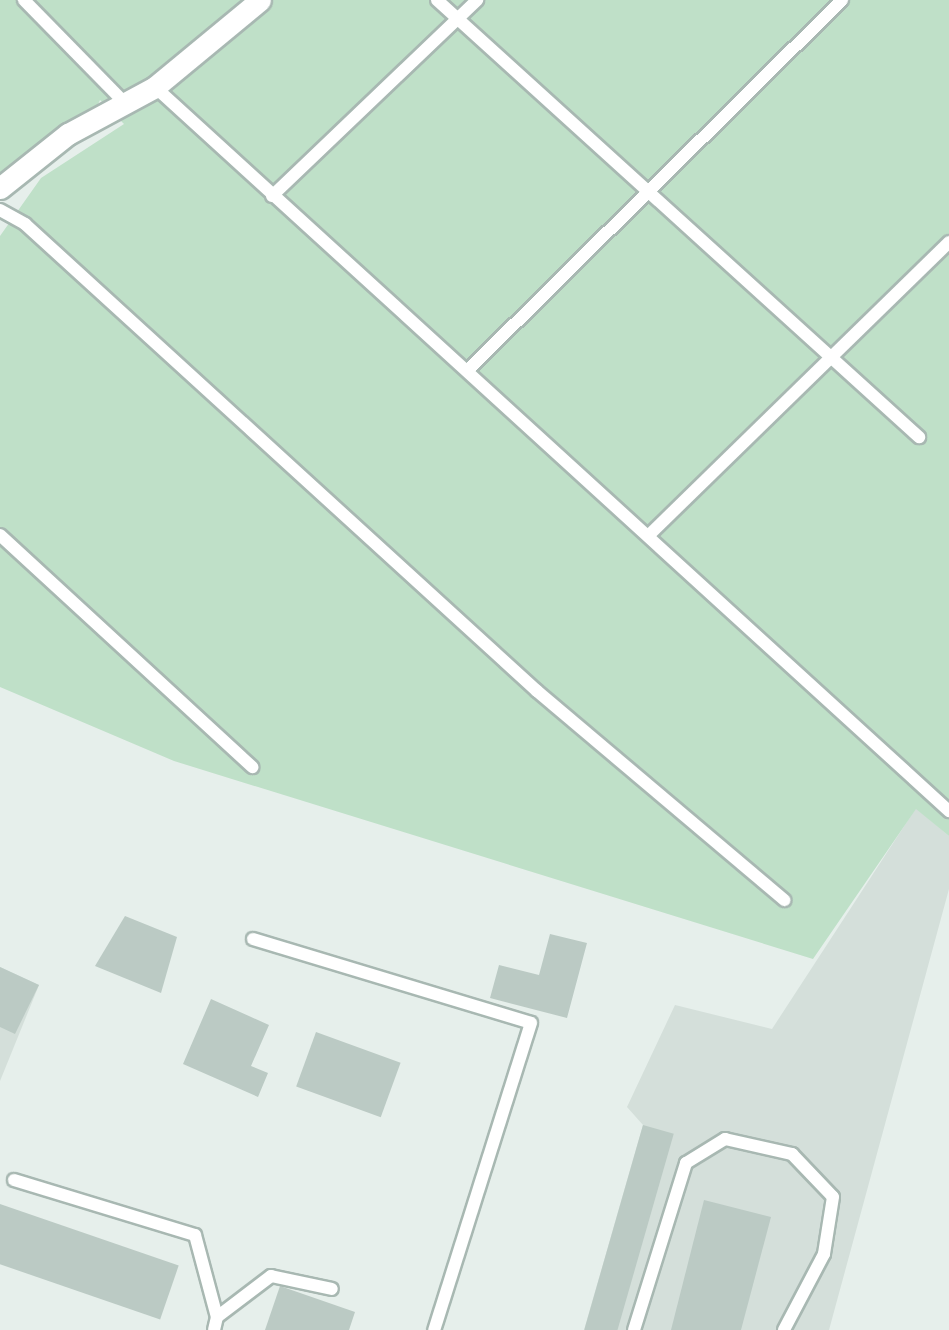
<!DOCTYPE html>
<style>
body{margin:0}
#map{position:relative;width:949px;height:1330px;overflow:hidden;background:#e6efeb;font-family:"DM Sans",sans-serif}
div>[style]{position:absolute}
.built>*{inset:0;background:#d4dfda}
.green>*{inset:0;background:#bfe0c8}
.building>*{inset:0;background:#bbcac4;transform-origin:0 0}
.roads{filter:drop-shadow(2px 0 #a8b8b2) drop-shadow(-2px 0 #a8b8b2) drop-shadow(0 2px #a8b8b2) drop-shadow(0 -2px #a8b8b2)}
.lane>*{height:12px;margin:-6px;padding:0 6px;transform-origin:6px;border-radius:6px;background:#fff}
.street>*{height:21px;margin:-10.5px;padding:0 10.5px;transform-origin:10.5px;border-radius:10.5px;background:#fff}
span{translate:-50% -50%;white-space:nowrap;text-align:center;line-height:1.15;-webkit-text-stroke:6px #f7fbf9;paint-order:stroke}
</style>
<div id="map">
<div class="built">
<div style="clip-path:polygon(916px 808px,949px 836px,949px 889px,829px 1330px,584px 1330px,643px 1125px,627px 1107px,675px 1005px,772px 1029px)"></div>
<div style="clip-path:polygon(0 967px,39px 985px,0 1081px)"></div>
</div>
<div class="green">
<div style="clip-path:polygon(0 0,949px 0,949px 836px,916px 809px,813px 959px,174px 761px,0 687px,0 236px,41px 178px,124px 124px,100px 100px,94px 113px,0 179px)"></div>
</div>
<div class="building">
<div style="clip-path:polygon(125px 916px,177px 937px,161px 993px,95px 966px)"></div>
<div style="clip-path:polygon(550px 934px,587px 943px,567px 1018px,490px 998px,499px 965px,539px 975px)"></div>
<div style="clip-path:polygon(0 967px,39px 985px,15px 1034px,0 1027px)"></div>
<div style="clip-path:polygon(211px 999px,269px 1025px,251px 1066px,268px 1073px,258px 1097px,183px 1064px)"></div>
<div style="left:316px;top:1032px;width:90px;height:58px;rotate:20deg"></div>
<div style="left:643px;top:1125px;width:32px;height:213px;rotate:16deg"></div>
<div style="clip-path:polygon(704px 1200px,771px 1217px,741px 1330px,671px 1330px)"></div>
<div style="left:0;top:1204px;width:189px;height:57px;rotate:19deg"></div>
<div style="clip-path:polygon(280px 1286px,355px 1312px,349px 1330px,265px 1330px)"></div>
</div>
<div class="roads">
<div class="lane">
<div style="left:24px;top:0;width:144px;rotate:45.6deg"></div>
<div style="left:437px;top:0;width:651px;rotate:42.2deg"></div>
<div style="left:155px;top:87px;width:1075px;rotate:42.36deg"></div>
<div style="left:272px;top:196px;width:284px;rotate:-43.7deg"></div>
<div style="left:0;top:210px;width:29px;rotate:29deg"></div>
<div style="left:25px;top:224px;width:693px;rotate:42.37deg"></div>
<div style="left:537px;top:691px;width:324px;rotate:40.2deg"></div>
<div style="left:468px;top:370px;width:526px;rotate:-44.69deg"></div>
<div style="left:650px;top:534px;width:418px;rotate:-44.3deg"></div>
<div style="left:0;top:535px;width:343px;rotate:42.6deg"></div>
<div style="left:253px;top:939px;width:290px;rotate:16.8deg"></div>
<div style="left:531px;top:1023px;width:322px;rotate:107.5deg"></div>
<div style="left:14px;top:1180px;width:189px;rotate:16.9deg"></div>
<div style="left:195px;top:1235px;width:85px;rotate:75deg"></div>
<div style="left:217px;top:1317px;width:13px;rotate:103deg"></div>
<div style="left:217px;top:1317px;width:68px;rotate:-37.2deg"></div>
<div style="left:271px;top:1276px;width:62px;rotate:12deg"></div>
<div style="left:634px;top:1330px;width:175px;rotate:-72.7deg"></div>
<div style="left:686px;top:1163px;width:46px;rotate:-31.6deg"></div>
<div style="left:725px;top:1139px;width:69px;rotate:12.6deg"></div>
<div style="left:792px;top:1154px;width:59px;rotate:46.4deg"></div>
<div style="left:833px;top:1197px;width:58px;rotate:99deg"></div>
<div style="left:824px;top:1254px;width:86px;rotate:117.8deg"></div>
</div>
<div class="street">
<div style="left:0;top:188px;width:87px;rotate:-38.5deg"></div>
<div style="left:68px;top:134px;width:99px;rotate:-28.4deg"></div>
<div style="left:155px;top:87px;width:136px;rotate:-39.6deg"></div>
</div>
</div>
</div>
